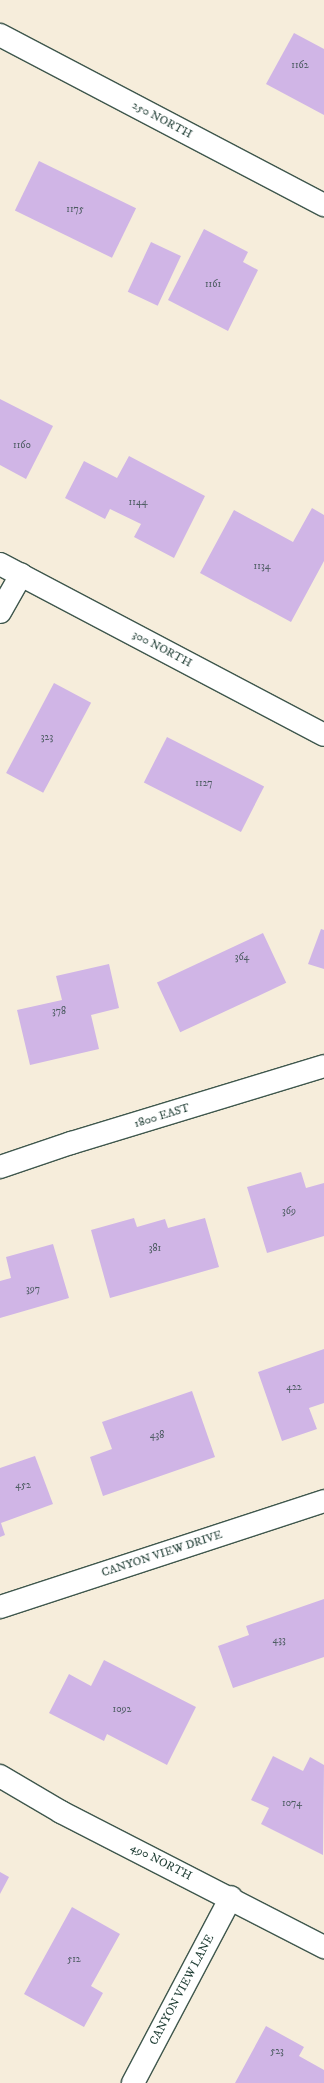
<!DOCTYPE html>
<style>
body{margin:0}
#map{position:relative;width:324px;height:2083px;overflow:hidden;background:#f6eddb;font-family:"IM FELL DW Pica",serif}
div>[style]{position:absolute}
.building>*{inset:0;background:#d0b5e6;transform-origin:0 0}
.roads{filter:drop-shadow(1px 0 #3f574d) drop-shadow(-1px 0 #3f574d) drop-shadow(0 1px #3f574d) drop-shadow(0 -1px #3f574d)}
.minor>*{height:22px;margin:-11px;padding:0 11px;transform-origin:11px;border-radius:11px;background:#fff}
span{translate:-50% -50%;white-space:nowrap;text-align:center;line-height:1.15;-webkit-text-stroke:3px #fff;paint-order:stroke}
.number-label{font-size:10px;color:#4b5b60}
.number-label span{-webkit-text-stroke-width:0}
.street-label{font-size:12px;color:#1f3d34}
</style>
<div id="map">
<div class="building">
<div style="clip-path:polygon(294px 33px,324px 49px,324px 115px,266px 84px)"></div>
<div style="left:39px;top:161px;width:108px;height:55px;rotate:26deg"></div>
<div style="clip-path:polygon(204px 229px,248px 252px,243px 262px,258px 270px,228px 331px,168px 300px)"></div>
<div style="left:151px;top:242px;width:33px;height:55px;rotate:25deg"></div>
<div style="clip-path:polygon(0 399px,53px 426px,26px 479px,0 465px)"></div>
<div style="clip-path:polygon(129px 456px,205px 496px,174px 558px,134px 537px,141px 524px,110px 509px,105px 519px,65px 498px,84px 461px,117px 478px)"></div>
<div style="clip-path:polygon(312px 508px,324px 515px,324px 561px,291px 622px,200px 573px,234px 510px,293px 542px)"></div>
<div style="left:54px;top:683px;width:42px;height:102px;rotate:28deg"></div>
<div style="left:167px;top:737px;width:109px;height:51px;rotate:27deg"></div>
<div style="clip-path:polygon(321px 929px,324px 930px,324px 969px,308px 964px)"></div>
<div style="left:263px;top:933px;width:55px;height:117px;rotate:65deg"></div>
<div style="clip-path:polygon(109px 964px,119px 1008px,91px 1015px,99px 1049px,30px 1065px,17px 1010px,62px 1000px,56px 976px)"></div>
<div style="clip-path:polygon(301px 1172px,306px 1188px,324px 1183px,324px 1236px,267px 1253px,247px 1187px)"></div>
<div style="clip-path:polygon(134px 1218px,137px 1227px,165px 1219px,168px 1228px,205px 1218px,219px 1267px,110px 1298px,91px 1230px)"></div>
<div style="clip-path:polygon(53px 1244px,69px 1298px,0 1318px,0 1281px,11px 1278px,6px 1257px)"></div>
<div style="clip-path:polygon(324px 1349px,324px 1403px,309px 1408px,317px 1429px,282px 1441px,258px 1372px)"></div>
<div style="clip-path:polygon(192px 1391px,215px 1457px,103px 1496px,90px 1457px,112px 1449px,102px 1422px)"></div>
<div style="clip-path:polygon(35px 1456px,53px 1504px,1px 1523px,5px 1535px,0 1537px,0 1468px)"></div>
<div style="clip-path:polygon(324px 1599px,324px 1657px,233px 1688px,218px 1646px,249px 1635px,246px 1626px)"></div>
<div style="clip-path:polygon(104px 1660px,196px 1707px,167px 1765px,107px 1734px,104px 1741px,49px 1713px,69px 1674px,91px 1686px)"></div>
<div style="clip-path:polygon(273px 1756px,303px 1771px,310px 1757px,324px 1765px,323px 1855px,261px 1824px,269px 1808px,251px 1800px)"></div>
<div style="clip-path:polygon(0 1872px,9px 1877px,0 1894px)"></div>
<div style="clip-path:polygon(72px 1907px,120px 1934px,91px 1986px,103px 1993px,84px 2027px,24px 1994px)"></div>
<div style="clip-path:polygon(266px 2026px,304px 2047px,299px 2056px,324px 2070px,324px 2083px,235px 2083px)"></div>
</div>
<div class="roads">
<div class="minor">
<div style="left:0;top:35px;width:366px;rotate:27.7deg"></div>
<div style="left:0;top:564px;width:366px;rotate:27.8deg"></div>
<div style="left:0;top:612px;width:43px;rotate:-60.4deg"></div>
<div style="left:0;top:1167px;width:75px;rotate:-18.7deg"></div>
<div style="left:71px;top:1143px;width:264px;rotate:-16.9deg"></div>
<div style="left:0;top:1607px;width:341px;rotate:-18.1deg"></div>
<div style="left:0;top:1776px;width:71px;rotate:30.5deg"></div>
<div style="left:61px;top:1812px;width:296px;rotate:27.2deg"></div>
<div style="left:133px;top:2083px;width:210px;rotate:-62.2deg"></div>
</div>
</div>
<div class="number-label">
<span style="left:300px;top:66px">1162</span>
<span style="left:75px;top:210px">1175</span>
<span style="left:213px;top:285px">1161</span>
<span style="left:22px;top:446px">1160</span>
<span style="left:138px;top:503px">1144</span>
<span style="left:262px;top:567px">1134</span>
<span style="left:47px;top:738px">323</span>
<span style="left:204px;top:784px">1127</span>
<span style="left:242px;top:958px">364</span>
<span style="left:59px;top:1012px">378</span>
<span style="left:289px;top:1212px">369</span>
<span style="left:155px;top:1249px">381</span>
<span style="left:33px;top:1290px">397</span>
<span style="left:294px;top:1388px">422</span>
<span style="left:157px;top:1436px">438</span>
<span style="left:23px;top:1486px">452</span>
<span style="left:279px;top:1641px">433</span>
<span style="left:122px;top:1710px">1092</span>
<span style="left:292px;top:1804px">1074</span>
<span style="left:74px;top:1960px">512</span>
<span style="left:277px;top:2052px">523</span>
</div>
<div class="street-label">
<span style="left:162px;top:120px;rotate:28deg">250 NORTH</span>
<span style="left:162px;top:649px;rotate:28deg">300 NORTH</span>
<span style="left:162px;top:1116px;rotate:-17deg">1800 EAST</span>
<span style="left:162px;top:1554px;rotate:-18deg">CANYON VIEW DRIVE</span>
<span style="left:161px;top:1862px;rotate:27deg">490 NORTH</span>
<span style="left:182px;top:1990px;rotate:-62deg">CANYON VIEW LANE</span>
</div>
</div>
